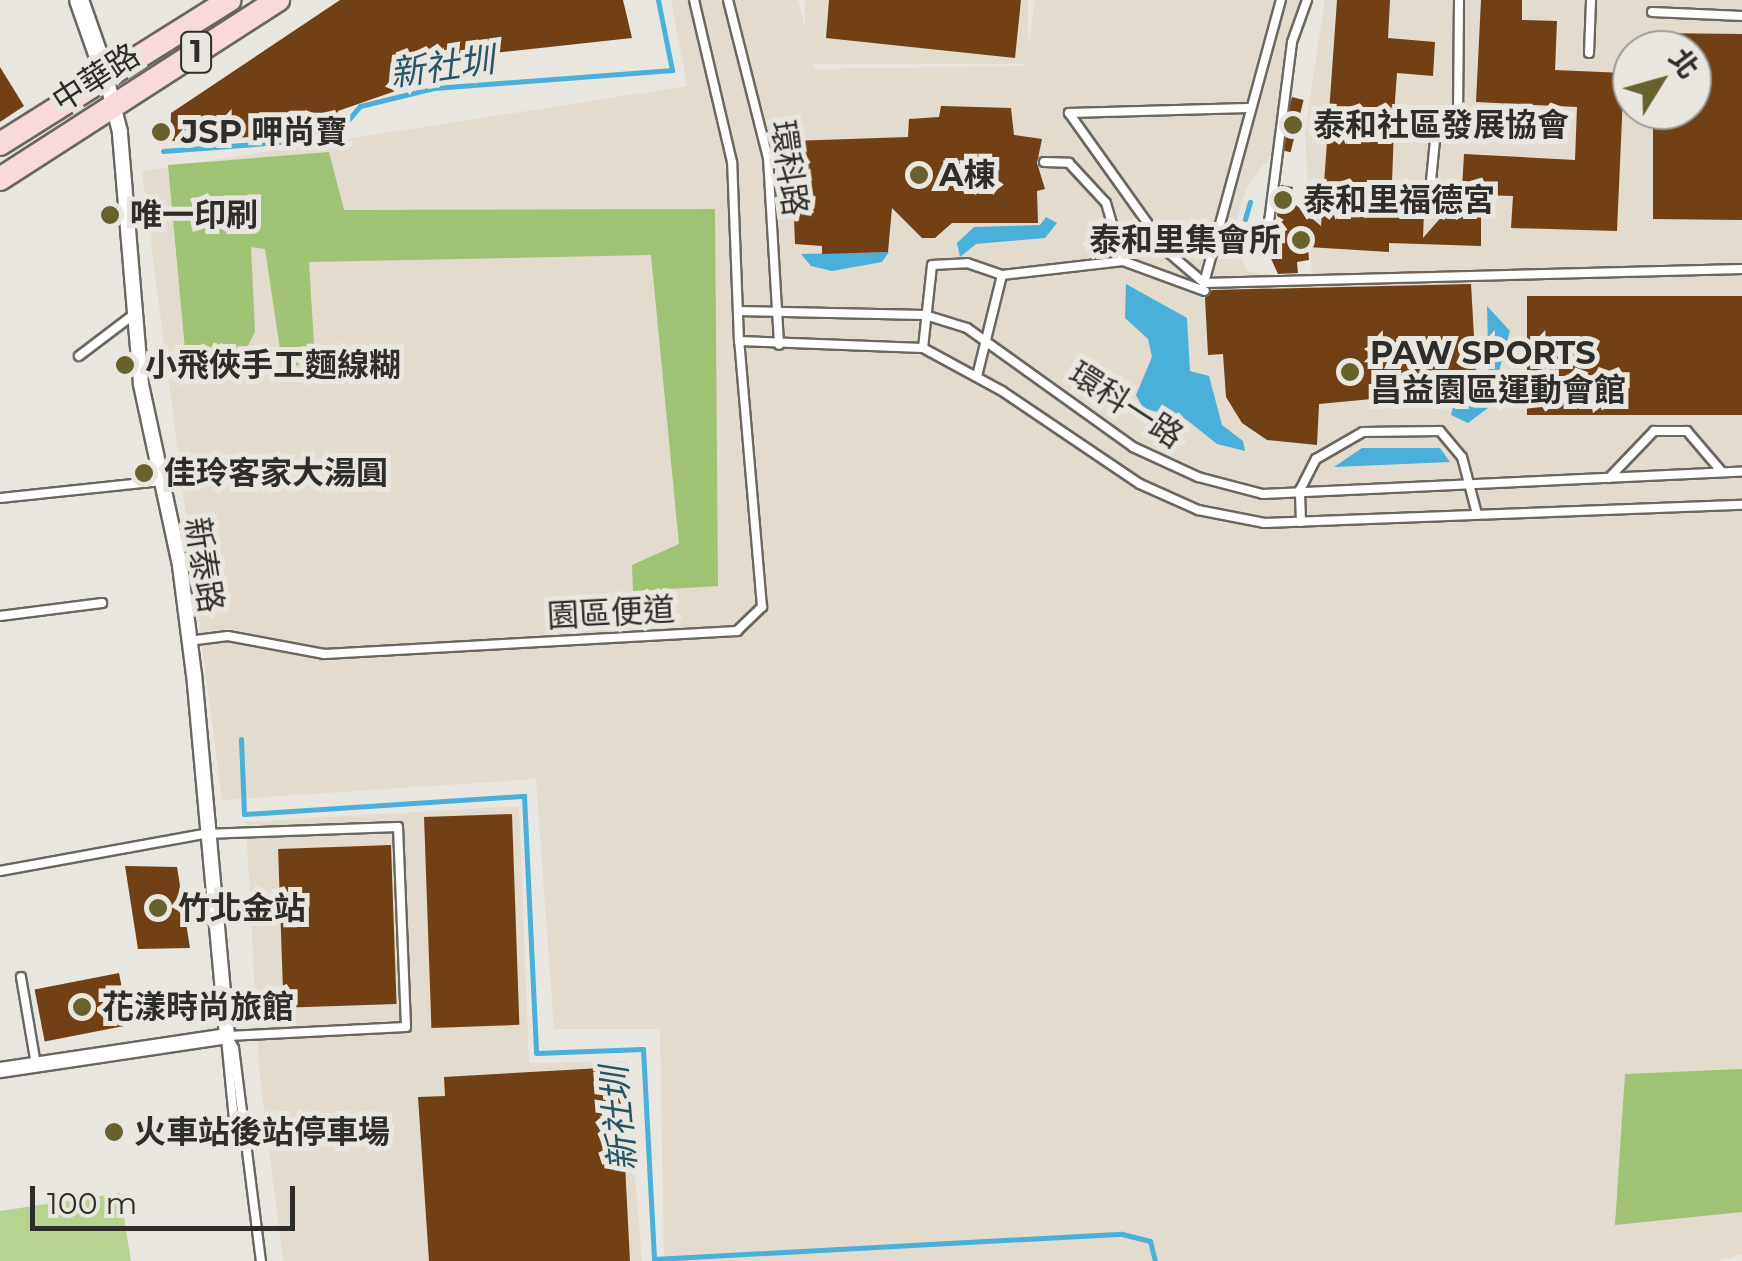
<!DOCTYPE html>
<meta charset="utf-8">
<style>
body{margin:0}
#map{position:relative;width:1742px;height:1261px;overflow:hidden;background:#e9e6df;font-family:Montserrat,"Noto Sans TC",sans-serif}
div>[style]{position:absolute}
.built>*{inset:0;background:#e2dbce;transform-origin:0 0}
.green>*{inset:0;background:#b6d490}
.forest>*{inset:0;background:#a0c274}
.water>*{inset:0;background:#4aafd9}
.stream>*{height:5px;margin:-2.5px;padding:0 2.5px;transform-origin:2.5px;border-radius:2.5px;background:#4aafd9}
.building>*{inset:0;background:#714014;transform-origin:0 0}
.roads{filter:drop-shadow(2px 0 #6a6761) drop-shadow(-2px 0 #6a6761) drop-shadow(0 2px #6a6761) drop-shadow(0 -2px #6a6761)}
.service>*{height:8px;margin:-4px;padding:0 4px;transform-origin:4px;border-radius:4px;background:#fff}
.minor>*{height:14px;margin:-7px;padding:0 7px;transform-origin:7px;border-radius:7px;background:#fff}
.tertiary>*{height:18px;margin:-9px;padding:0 9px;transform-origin:9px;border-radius:9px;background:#fff}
.primary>*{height:22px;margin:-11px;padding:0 11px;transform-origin:11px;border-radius:11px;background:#f9dadc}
.dots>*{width:28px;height:28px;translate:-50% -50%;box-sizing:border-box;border:5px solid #e9e6df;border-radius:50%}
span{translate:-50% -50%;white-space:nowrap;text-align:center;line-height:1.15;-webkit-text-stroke:10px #e9e6df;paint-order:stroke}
.shield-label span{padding:2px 8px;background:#e9e6df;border:2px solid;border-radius:8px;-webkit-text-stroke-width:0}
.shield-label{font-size:30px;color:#2e2d2a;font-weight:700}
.street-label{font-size:32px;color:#2e2d2a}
.poi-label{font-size:32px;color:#2e2d2a;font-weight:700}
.left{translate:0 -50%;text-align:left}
.right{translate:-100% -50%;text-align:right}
.water-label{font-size:35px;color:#295466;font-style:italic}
.north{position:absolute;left:1612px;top:30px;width:100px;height:100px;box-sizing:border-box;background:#e9e6df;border:2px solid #9e9c97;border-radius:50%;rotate:53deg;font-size:28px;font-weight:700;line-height:40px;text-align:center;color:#2e2d2a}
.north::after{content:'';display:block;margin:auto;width:35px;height:45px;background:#67612e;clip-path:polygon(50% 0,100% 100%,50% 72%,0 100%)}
.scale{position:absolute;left:30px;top:1186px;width:265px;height:45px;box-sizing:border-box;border:5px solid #2e2d2a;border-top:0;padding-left:12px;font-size:30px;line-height:35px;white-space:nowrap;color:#2e2d2a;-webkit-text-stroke:8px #e9e6df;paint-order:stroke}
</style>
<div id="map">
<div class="built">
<div style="clip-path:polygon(evenodd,671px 0,798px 0,815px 69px,1025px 66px,1035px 0,1302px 0,1282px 141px,1248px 185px,1231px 237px,1248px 272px,1312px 279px,1305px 130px,1325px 0,1742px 0,1742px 1254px,1718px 1261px,664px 1261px,660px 1029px,554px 1029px,536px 779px,222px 800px,142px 171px,687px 86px,671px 0,1632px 50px,1692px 50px,1692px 110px,1632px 110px,1632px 50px)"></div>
<div style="left:805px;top:0;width:223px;height:64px"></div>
<div style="clip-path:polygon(519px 806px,529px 1063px,626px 1061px,642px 1261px,283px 1261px,259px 1071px,246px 822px)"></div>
</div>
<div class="green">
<div style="clip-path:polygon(120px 1193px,131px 1261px,0 1261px,0 1211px)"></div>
</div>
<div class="forest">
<div style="clip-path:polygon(329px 152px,344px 210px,715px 209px,718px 586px,633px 591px,632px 565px,679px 544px,651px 255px,309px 262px,315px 361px,283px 369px,265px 249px,251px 247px,255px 332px,236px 369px,188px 382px,168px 165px)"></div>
<div style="clip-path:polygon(1742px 1069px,1742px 1212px,1615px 1225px,1625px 1074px)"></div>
</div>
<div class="water">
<div style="clip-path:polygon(1046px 217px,1057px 223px,1045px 238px,976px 244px,960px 257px,957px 243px,974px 227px,1040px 225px)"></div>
<div style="clip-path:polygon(889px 252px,882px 262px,832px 271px,811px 266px,801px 254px)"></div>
<div style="clip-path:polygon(1126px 284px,1187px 318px,1190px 371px,1209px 376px,1222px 425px,1243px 441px,1245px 451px,1217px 444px,1187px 420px,1143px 408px,1136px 395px,1152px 357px,1148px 339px,1125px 318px)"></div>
<div style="clip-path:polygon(1487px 306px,1510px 331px,1499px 371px,1508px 393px,1468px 423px,1451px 415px,1455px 399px,1464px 402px,1489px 385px)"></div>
<div style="clip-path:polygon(1362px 448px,1440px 448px,1450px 462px,1334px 467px)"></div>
</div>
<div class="stream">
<div style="left:163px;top:151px;width:170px;rotate:-4.4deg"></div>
<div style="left:333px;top:138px;width:42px;rotate:-49.8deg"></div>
<div style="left:360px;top:106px;width:76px;rotate:-13.7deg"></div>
<div style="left:434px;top:88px;width:239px;rotate:-4.3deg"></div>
<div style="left:672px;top:70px;width:71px;rotate:-101.3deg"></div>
<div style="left:1245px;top:219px;width:18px;rotate:-74deg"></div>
<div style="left:241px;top:739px;width:75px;rotate:87.7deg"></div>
<div style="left:244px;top:814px;width:281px;rotate:-3.7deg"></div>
<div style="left:524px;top:796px;width:257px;rotate:87.3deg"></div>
<div style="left:536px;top:1053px;width:107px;rotate:-2.1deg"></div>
<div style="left:643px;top:1049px;width:210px;rotate:87deg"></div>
<div style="left:654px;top:1259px;width:469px;rotate:-3.1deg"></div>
<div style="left:1122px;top:1234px;width:29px;rotate:14deg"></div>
<div style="left:1150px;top:1241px;width:21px;rotate:76deg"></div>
</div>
<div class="building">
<div style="clip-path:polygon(340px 0,623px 0,632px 38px,401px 63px,404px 88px,338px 111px,332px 133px,170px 141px,171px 113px)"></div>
<div style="clip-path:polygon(829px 0,1021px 0,1015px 58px,826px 38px)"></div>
<div style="clip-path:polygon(1337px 0,1390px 0,1388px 38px,1435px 42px,1433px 76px,1397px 73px,1395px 100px,1391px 210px,1424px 212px,1423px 238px,1451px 206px,1461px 207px,1464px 154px,1575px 160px,1577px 107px,1476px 102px,1481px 0,1522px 0,1522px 20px,1557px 21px,1555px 70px,1624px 73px,1617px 231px,1511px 228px,1513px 196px,1481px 195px,1481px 246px,1389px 243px,1389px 252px,1308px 247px,1309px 260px,1297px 262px,1298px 273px,1278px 274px,1267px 250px,1251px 251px,1247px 225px,1269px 229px,1284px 220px,1277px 216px,1281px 185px,1293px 187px,1290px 200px,1321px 226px)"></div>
<div style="clip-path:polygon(1653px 33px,1742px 34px,1742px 220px,1653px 219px,1653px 110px,1692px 110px,1692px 50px,1653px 50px)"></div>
<div style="clip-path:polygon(0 67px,24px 106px,0 122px)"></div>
<div style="left:1292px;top:97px;width:12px;height:54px;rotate:14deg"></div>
<div style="clip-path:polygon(941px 106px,1011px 108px,1014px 135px,1042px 139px,1037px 163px,1045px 189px,1037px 191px,1038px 223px,952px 223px,935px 238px,922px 238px,892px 208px,888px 252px,822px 254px,822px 246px,795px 244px,791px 141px,908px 137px,909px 119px,939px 117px)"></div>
<div style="clip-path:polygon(1471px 284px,1477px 389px,1319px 404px,1317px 445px,1267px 440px,1242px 423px,1226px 397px,1223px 354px,1208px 355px,1205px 298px,1212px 290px)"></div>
<div style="left:1742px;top:296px;width:119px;height:215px;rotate:90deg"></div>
<div style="left:512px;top:814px;width:211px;height:88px;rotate:88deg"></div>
<div style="left:391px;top:845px;width:159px;height:113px;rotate:88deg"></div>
<div style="clip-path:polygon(125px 866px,177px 867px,190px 948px,138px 949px)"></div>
<div style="left:119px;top:973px;width:53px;height:86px;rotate:79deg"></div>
<div style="clip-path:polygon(620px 1067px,630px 1261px,429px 1261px,418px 1097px,445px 1096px,444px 1077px)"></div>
</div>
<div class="roads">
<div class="service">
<div style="left:728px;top:0;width:163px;rotate:75.8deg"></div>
<div style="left:768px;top:158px;width:187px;rotate:86.6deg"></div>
<div style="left:1459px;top:0;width:121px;rotate:90.5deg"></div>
<div style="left:1458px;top:121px;width:101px;rotate:5.1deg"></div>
<div style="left:1652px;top:12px;width:90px;rotate:2.5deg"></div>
<div style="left:1589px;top:53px;width:53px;rotate:-87.8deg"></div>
<div style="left:1248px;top:108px;width:179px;rotate:178.4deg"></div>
<div style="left:1069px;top:113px;width:171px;rotate:54.5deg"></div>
<div style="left:1168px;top:252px;width:48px;rotate:40.7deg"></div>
<div style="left:1204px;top:283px;width:538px;rotate:-1.49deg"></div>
<div style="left:1044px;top:162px;width:25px;rotate:2deg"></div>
<div style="left:1069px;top:163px;width:54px;rotate:47.2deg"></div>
<div style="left:1106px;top:203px;width:60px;rotate:73.7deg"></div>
<div style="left:1430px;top:191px;width:72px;rotate:-84.4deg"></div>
<div style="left:1437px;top:119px;width:21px;rotate:5deg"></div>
<div style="left:1269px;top:222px;width:181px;rotate:-82.7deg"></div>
<div style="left:1292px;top:42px;width:45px;rotate:-70.3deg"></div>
<div style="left:1002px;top:275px;width:122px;rotate:-6.6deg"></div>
<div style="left:1123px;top:261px;width:87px;rotate:20.1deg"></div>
<div style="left:1204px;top:283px;width:293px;rotate:-74.8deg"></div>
<div style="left:738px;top:311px;width:187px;rotate:1.2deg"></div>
<div style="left:925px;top:315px;width:44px;rotate:17.2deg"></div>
<div style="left:967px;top:328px;width:204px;rotate:35.6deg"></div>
<div style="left:1133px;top:447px;width:72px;rotate:24.8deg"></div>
<div style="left:1198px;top:477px;width:67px;rotate:14.7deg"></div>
<div style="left:1263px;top:494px;width:480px;rotate:-2.7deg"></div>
<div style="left:739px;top:341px;width:184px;rotate:2.2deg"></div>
<div style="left:923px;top:348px;width:90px;rotate:28.6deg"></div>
<div style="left:1002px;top:391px;width:166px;rotate:34deg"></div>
<div style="left:1140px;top:484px;width:64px;rotate:24.1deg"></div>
<div style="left:1198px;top:510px;width:68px;rotate:11deg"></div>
<div style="left:1265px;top:523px;width:477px;rotate:-2.2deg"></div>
<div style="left:923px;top:348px;width:83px;rotate:-83.8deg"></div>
<div style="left:932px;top:265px;width:35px;rotate:-3deg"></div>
<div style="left:967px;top:263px;width:37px;rotate:19deg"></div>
<div style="left:1002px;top:275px;width:104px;rotate:103.9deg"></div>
<div style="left:79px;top:356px;width:68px;rotate:-37.2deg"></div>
<div style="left:1609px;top:478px;width:65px;rotate:-46.2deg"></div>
<div style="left:1654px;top:431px;width:33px"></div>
<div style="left:1687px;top:431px;width:54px;rotate:49.5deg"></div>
<div style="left:0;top:498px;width:163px;rotate:-6deg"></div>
<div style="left:1301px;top:522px;width:32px;rotate:-92deg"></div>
<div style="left:1300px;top:490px;width:35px;rotate:-63deg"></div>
<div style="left:1316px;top:459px;width:54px;rotate:-29.9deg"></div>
<div style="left:1363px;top:432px;width:77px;rotate:-0.7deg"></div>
<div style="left:1440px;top:431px;width:34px;rotate:50deg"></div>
<div style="left:1462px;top:457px;width:59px;rotate:75.3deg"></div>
<div style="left:0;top:616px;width:103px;rotate:-7.3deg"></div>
<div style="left:188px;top:641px;width:40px;rotate:-7.1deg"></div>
<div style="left:228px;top:636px;width:98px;rotate:10.6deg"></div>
<div style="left:324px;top:654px;width:414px;rotate:-3.2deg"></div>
<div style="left:737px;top:631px;width:35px;rotate:-44deg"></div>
<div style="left:762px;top:607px;width:267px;rotate:-94.9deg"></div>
<div style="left:739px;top:341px;width:179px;rotate:-92.2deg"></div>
<div style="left:732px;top:162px;width:166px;rotate:-103.2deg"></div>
<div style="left:0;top:871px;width:207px;rotate:-10.3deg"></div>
<div style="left:204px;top:834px;width:194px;rotate:-2.1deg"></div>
<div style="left:398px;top:827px;width:200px;rotate:87.7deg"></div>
<div style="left:406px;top:1027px;width:178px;rotate:177.1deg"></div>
<div style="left:21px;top:977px;width:89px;rotate:80.3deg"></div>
<div style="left:227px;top:1036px;width:14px;rotate:60deg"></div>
<div style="left:234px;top:1048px;width:215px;rotate:82.8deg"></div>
<div style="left:226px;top:1038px;width:92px;rotate:84.4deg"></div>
<div style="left:235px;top:1130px;width:13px;rotate:29deg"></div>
<div style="left:246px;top:1136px;width:123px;rotate:-4.2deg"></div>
</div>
<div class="minor">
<div style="left:0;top:1070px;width:230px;rotate:-8.5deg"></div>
<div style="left:227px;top:1036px;width:363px;rotate:-95.2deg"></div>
<div style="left:194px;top:675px;width:111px;rotate:-97.3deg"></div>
<div style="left:180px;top:565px;width:185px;rotate:-102.2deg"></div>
<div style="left:141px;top:384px;width:253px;rotate:-94.8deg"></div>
<div style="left:120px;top:132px;width:57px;rotate:-104.3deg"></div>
</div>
<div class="tertiary">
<div style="left:79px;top:0;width:82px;rotate:70.7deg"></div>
</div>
<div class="primary">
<div style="left:0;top:144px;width:271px;rotate:-32.1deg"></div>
<div style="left:0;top:179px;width:331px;rotate:-32.8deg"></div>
</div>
</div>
<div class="dots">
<div style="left:1293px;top:125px;background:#67612e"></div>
<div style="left:161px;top:132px;background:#67612e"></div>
<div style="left:919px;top:175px;background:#67612e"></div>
<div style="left:1283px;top:200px;background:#67612e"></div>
<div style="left:110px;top:215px;background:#67612e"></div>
<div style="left:1301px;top:240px;background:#67612e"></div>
<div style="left:125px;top:365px;background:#67612e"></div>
<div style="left:1350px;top:372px;background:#67612e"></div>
<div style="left:144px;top:473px;background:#67612e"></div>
<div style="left:158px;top:908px;background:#67612e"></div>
<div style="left:82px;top:1007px;background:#67612e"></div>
<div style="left:114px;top:1132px;background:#67612e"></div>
</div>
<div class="shield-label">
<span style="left:196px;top:52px">1</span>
</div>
<div class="street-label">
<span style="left:96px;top:78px;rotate:-33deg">中華路</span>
<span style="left:789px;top:168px;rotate:82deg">環科路</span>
<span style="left:1126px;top:405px;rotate:33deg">環科一路</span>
<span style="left:204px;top:565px;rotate:81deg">新泰路</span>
<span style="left:611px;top:613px;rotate:-3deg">園區便道</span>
</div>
<div class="poi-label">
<span class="left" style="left:1313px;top:125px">泰和社區發展協會</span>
<span class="left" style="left:181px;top:132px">JSP 呷尚寶</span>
<span class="left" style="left:939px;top:175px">A棟</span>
<span class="left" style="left:1303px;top:200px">泰和里福德宮</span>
<span class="left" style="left:130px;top:215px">唯一印刷</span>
<span class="right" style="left:1281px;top:240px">泰和里集會所</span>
<span class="left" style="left:1370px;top:372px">PAW SPORTS<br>昌益園區運動會館</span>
<span class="left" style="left:145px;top:365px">小飛俠手工麵線糊</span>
<span class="left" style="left:164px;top:473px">佳玲客家大湯圓</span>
<span class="left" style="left:178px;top:908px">竹北金站</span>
<span class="left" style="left:102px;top:1007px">花漾時尚旅館</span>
<span class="left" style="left:134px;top:1132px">火車站後站停車場</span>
</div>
<div class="water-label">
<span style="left:442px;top:67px;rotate:-8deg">新社圳</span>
<span style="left:619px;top:1119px;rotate:-95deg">新社圳</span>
</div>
<div class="north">北</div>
<div class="scale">100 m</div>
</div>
